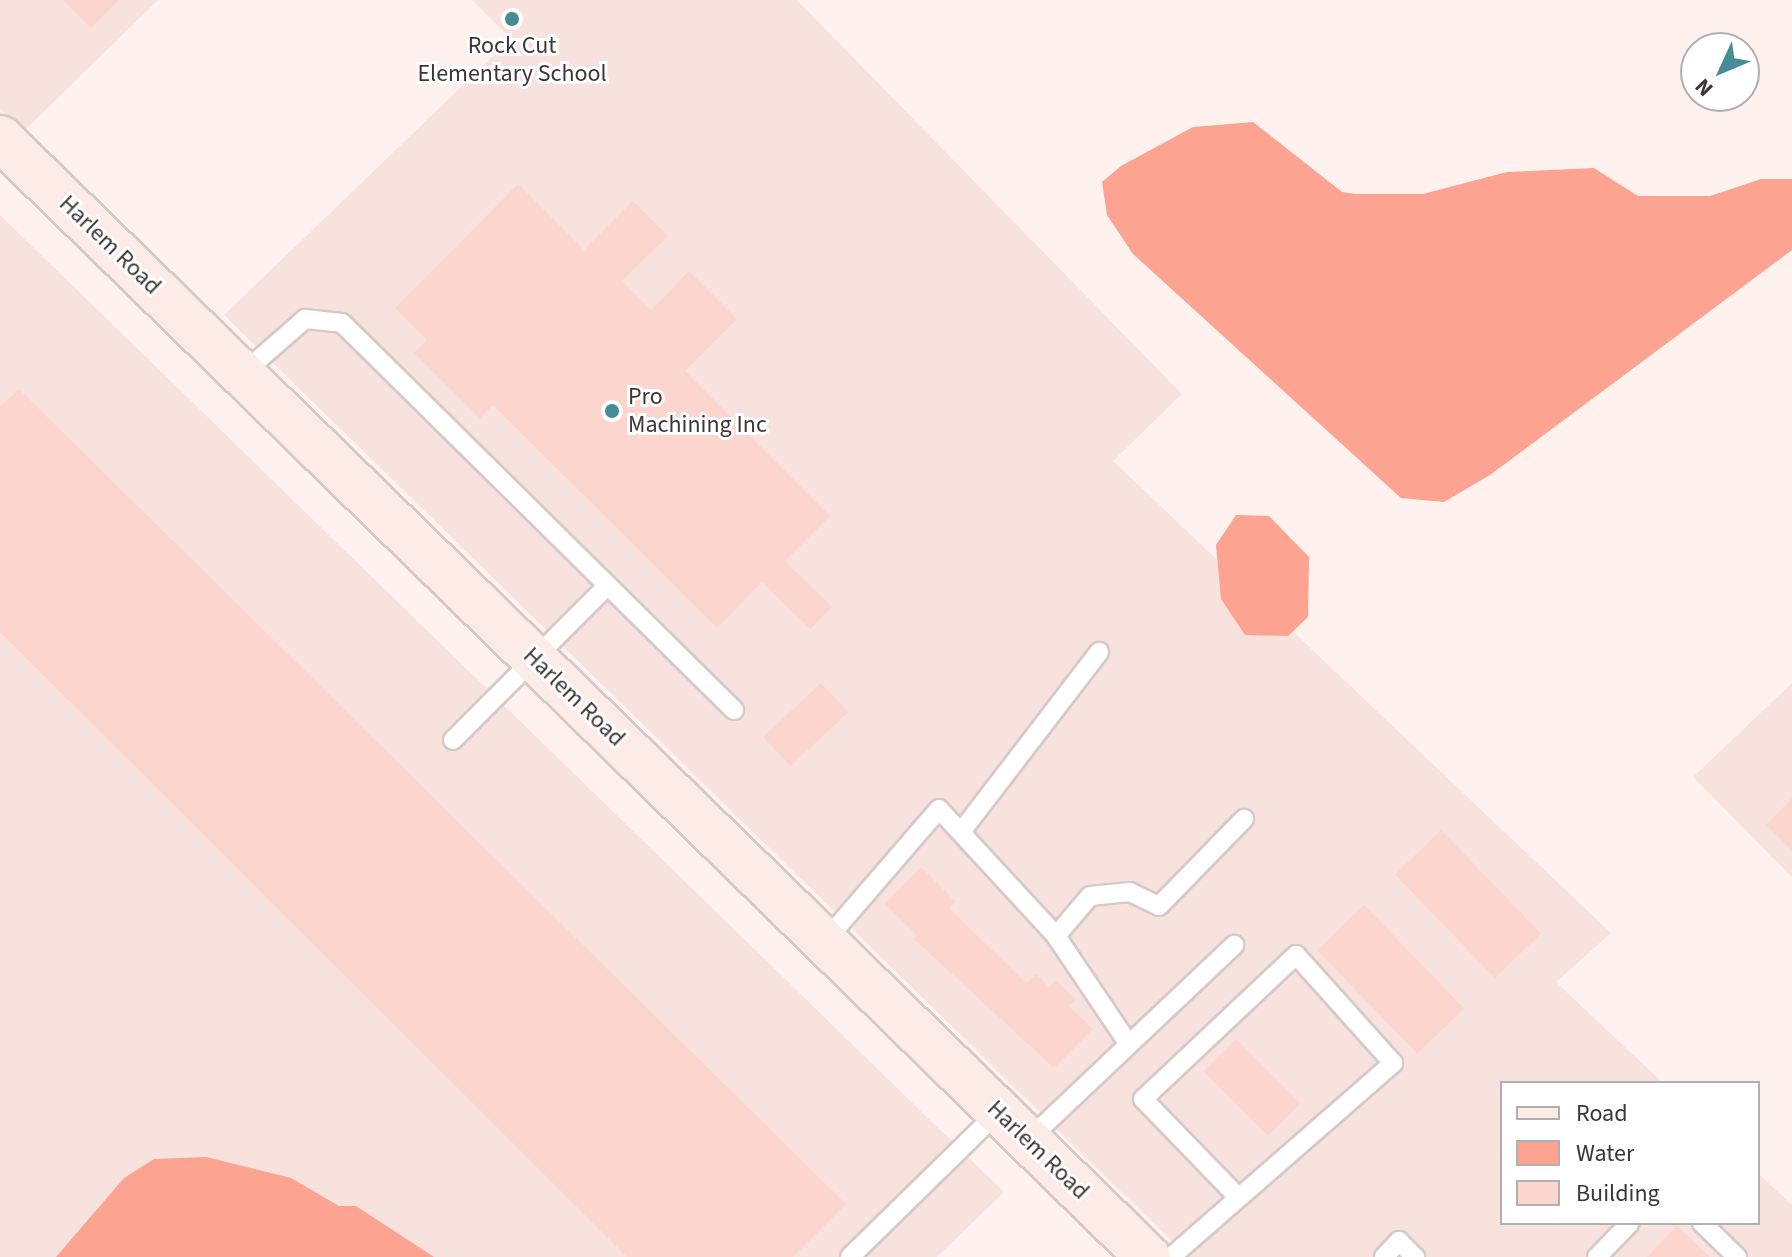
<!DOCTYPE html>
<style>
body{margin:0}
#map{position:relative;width:1792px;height:1257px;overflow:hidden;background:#fff1ee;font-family:"Source Sans 3",sans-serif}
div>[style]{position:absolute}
.built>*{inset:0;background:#f8e2de}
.water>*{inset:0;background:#fca391}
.building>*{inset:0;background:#fcd6ce;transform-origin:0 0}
.roads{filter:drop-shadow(2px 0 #d6c9c6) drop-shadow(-2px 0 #d6c9c6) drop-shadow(0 2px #d6c9c6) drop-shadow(0 -2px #d6c9c6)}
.service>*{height:18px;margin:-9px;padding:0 9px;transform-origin:9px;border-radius:9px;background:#fff}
.secondary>*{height:44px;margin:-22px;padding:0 22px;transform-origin:22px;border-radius:22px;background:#fdebe7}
.dots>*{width:22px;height:22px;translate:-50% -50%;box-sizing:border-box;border:4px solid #fff;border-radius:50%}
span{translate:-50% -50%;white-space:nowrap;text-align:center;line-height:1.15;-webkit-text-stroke:6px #fff;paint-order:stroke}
.poi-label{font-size:24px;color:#3c3736}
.left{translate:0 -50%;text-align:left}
.street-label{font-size:24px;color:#3c3736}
.legend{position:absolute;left:1500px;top:1081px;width:260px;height:144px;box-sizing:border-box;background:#fff;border:2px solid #b1afaf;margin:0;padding:10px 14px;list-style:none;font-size:24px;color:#3c3736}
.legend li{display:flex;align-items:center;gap:16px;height:40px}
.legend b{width:40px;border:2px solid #b1afaf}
.north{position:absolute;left:1680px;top:32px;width:80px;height:80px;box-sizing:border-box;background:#fff;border:2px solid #b1afaf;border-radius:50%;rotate:226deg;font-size:22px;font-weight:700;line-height:32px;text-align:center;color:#3c3736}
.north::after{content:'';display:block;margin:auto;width:28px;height:36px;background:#468b98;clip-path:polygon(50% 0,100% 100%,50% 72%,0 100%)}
</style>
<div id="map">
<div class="built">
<div style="clip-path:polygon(0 0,158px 0,23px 132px,0 108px)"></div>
<div style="clip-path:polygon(472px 0,797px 0,1182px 394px,1113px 461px,1611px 933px,1556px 982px,1663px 1083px,1502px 1083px,1502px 1223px,1758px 1223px,1758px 1173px,1792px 1205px,1792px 1257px,1188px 1257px,224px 315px,511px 39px)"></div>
<div style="clip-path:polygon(0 215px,1004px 1192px,937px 1257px,0 1257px)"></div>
<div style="clip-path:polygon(1792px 683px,1792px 877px,1693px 777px)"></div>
</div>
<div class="water">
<div style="clip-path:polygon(1253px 122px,1342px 192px,1356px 194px,1423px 194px,1507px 172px,1594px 168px,1638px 196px,1710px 196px,1761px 179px,1792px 179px,1792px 250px,1490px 475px,1444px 502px,1401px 498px,1133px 254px,1107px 215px,1102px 182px,1121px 166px,1193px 127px)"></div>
<div style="clip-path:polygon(1236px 515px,1269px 516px,1309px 557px,1308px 617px,1288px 636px,1245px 635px,1221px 599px,1216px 545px)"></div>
<div style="clip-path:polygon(206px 1157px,291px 1178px,339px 1206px,356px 1206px,434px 1257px,56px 1257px,124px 1178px,154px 1159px)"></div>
</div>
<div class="building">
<div style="clip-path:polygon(63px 0,119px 0,91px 28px)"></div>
<div style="clip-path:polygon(518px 184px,584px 250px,633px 201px,668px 236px,622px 281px,651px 310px,689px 271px,737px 319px,685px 371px,830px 516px,785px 561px,832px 607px,810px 629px,762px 582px,717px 628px,493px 405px,480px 418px,414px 353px,427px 340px,395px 308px)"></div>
<div style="clip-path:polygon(19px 389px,846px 1204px,793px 1257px,627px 1257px,0 632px,0 407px)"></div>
<div style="left:821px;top:683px;width:40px;height:79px;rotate:47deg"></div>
<div style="clip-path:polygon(1792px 798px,1792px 850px,1766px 825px)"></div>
<div style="left:1441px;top:830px;width:144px;height:64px;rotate:46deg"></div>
<div style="clip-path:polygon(921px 867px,956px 902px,949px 908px,1026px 983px,1036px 974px,1049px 987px,1056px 980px,1076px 999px,1069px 1006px,1093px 1029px,1054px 1068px,914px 939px,917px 935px,885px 904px)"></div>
<div style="left:1364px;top:905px;width:144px;height:65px;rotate:46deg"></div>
<div style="left:1236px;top:1039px;width:91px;height:46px;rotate:45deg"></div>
<div style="clip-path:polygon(1677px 1226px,1710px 1257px,1647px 1257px)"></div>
</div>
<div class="roads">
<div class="service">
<div style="left:242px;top:374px;width:84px;rotate:-41.1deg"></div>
<div style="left:305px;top:319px;width:37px;rotate:6deg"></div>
<div style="left:342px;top:323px;width:551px;rotate:44.63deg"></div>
<div style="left:453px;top:740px;width:218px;rotate:-45deg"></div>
<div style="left:961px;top:832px;width:227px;rotate:-52.5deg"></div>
<div style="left:1056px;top:936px;width:52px;rotate:-49.6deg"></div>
<div style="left:1090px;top:896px;width:40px;rotate:-5.7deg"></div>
<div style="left:1130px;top:892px;width:32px;rotate:26deg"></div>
<div style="left:1159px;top:906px;width:122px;rotate:-45.7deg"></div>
<div style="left:825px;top:941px;width:174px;rotate:-49.2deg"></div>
<div style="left:939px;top:809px;width:173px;rotate:47.3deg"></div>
<div style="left:1056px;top:936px;width:129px;rotate:56.1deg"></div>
<div style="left:1028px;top:1140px;width:284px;rotate:-43.4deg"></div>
<div style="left:1702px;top:1223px;width:49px;rotate:44.2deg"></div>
<div style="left:850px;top:1257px;width:207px;rotate:-44.4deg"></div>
<div style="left:1171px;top:1257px;width:295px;rotate:-41.1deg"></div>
<div style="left:1393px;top:1063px;width:145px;rotate:-131.9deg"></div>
<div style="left:1296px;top:955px;width:210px;rotate:136.7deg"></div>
<div style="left:1143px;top:1099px;width:136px;rotate:45.9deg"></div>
<div style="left:1384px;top:1257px;width:22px;rotate:-47deg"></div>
<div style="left:1399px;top:1241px;width:23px;rotate:45deg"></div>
<div style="left:1597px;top:1257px;width:47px;rotate:-45.9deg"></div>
</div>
<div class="secondary">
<div style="left:0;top:138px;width:1603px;rotate:44.27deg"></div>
</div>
</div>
<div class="dots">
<div style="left:512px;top:19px;background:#468b98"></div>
<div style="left:612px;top:411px;background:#468b98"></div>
</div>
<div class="poi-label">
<span style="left:512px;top:60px">Rock Cut<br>Elementary School</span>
<span class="left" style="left:628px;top:411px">Pro<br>Machining Inc</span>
</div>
<div class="street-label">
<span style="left:110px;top:245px;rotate:44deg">Harlem Road</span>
<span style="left:574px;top:697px;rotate:44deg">Harlem Road</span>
<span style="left:1038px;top:1150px;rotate:44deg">Harlem Road</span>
</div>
<ul class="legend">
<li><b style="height:10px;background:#fdebe7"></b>Road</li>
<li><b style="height:22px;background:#fca391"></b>Water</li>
<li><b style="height:22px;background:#fcd6ce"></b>Building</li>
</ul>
<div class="north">N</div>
</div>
